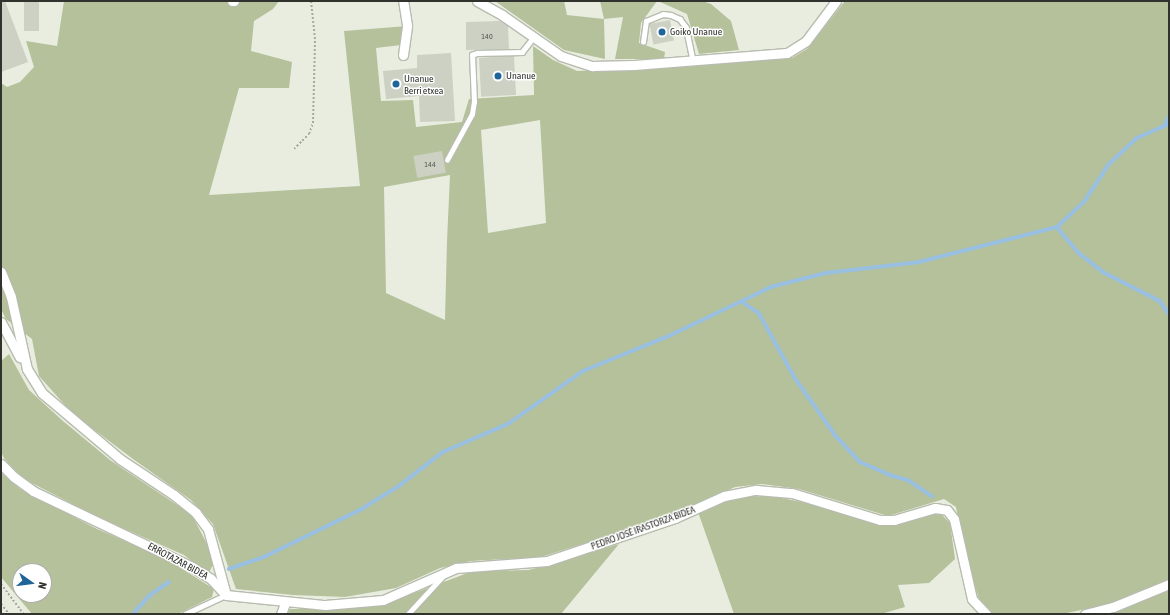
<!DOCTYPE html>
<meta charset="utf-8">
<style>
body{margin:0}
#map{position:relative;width:1170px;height:615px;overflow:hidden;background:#e9ede0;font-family:"Asap Condensed",sans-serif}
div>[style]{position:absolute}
.green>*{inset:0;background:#b4c19b}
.stream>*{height:3.5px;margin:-1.75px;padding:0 1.75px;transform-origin:1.75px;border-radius:1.75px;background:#99bfe1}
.building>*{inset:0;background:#ccd1c4;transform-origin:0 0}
.path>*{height:2px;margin-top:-1px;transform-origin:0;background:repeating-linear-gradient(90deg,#a6a99f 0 2px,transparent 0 4px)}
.roads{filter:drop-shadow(1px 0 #b7bcaf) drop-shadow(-1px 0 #b7bcaf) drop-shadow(0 1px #b7bcaf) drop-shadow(0 -1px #b7bcaf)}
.lane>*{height:4.5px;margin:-2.25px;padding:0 2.25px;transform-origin:2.25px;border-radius:2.25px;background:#fff}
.street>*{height:9px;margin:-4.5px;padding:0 4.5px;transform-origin:4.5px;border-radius:4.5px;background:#fff}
.dots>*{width:11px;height:11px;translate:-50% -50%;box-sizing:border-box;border:2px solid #fff;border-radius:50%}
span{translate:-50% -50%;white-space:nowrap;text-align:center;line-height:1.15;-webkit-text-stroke:3px #fff;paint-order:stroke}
.number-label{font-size:8px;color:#575a53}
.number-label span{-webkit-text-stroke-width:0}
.poi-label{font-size:10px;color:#30322d}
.left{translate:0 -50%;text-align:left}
.street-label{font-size:10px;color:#30322d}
.frame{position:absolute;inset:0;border:2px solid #30322d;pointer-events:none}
.north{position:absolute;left:12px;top:563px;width:40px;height:40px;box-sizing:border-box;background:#fff;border:1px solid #acadab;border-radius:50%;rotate:104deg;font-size:11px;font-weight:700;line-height:16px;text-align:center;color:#30322d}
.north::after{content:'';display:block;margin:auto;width:14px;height:18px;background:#206599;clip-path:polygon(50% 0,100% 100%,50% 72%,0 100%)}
</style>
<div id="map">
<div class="green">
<div style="clip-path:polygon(evenodd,64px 1px,279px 1px,273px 9px,254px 21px,251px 51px,292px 62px,289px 88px,239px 88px,209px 195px,360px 186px,344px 31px,407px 26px,409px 44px,376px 48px,381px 101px,413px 100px,416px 127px,462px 122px,469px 99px,534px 95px,533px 46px,553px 60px,577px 71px,656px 68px,792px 58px,807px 49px,845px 1px,1169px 1px,1169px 580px,1114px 603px,1062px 614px,993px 614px,980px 602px,965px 555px,956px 507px,944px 499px,888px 516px,799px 489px,762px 484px,735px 487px,673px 515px,541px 557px,471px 561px,440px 568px,396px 588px,345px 597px,293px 595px,236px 589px,213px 524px,191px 500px,133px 459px,72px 413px,39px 376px,32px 339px,6px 319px,1px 309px,1px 83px,7px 87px,20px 82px,34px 67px,26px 41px,57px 46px,64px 1px,540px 120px,546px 223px,488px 233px,481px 130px,540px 120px,64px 1px,450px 175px,447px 241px,445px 320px,386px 293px,384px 187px,450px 175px)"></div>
<div style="clip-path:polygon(495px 1px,564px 1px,567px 15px,604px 19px,600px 1px,657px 1px,641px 23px,639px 43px,665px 52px,664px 59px,615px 59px,623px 17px,604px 19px,605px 59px,564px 50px)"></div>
<div style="clip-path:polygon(658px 1px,703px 1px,711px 4px,731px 21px,739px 50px,699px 54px,687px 14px)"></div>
<div style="clip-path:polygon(9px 354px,29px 390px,63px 421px,110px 460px,192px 515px,208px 546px,213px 564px,210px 571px,203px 570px,184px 555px,100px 518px,22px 478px,4px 458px,1px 452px,1px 361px)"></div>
<div style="clip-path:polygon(evenodd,1px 473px,20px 489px,97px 529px,165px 558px,214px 589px,212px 597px,178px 614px,32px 614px,1px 577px,1px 473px,20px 571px,44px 571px,44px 595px,20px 595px,20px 571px)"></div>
<div style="clip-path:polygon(754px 496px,782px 498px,816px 505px,877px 525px,896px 525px,932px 514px,942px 515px,950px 523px,955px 559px,929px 583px,898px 585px,905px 607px,881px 614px,734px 614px,698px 512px,735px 497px)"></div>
<div style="clip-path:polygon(619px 544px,561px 614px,288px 614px,290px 609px,339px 609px,385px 604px,473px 571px,529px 570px)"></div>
<div style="clip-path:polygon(1169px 590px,1169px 614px,1109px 614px)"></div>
</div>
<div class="stream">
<div style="left:1164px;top:126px;width:10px;rotate:-61deg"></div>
<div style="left:1057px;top:227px;width:34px;rotate:50deg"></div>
<div style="left:1079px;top:253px;width:33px;rotate:38deg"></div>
<div style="left:1105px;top:273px;width:62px;rotate:27deg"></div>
<div style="left:1160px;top:301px;width:16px;rotate:55deg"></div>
<div style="left:741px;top:301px;width:22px;rotate:34deg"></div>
<div style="left:759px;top:313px;width:74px;rotate:61deg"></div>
<div style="left:795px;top:378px;width:71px;rotate:54.7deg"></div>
<div style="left:836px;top:436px;width:35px;rotate:47deg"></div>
<div style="left:860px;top:462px;width:33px;rotate:23deg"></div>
<div style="left:890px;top:475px;width:19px;rotate:16deg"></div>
<div style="left:908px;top:480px;width:29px;rotate:34deg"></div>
<div style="left:229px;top:569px;width:37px;rotate:-19deg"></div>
<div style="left:264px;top:557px;width:107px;rotate:-26.1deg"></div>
<div style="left:360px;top:510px;width:46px;rotate:-31.6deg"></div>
<div style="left:399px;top:486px;width:56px;rotate:-37.7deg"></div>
<div style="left:443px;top:452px;width:71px;rotate:-23.3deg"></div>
<div style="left:508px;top:424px;width:92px;rotate:-35.2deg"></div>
<div style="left:583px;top:371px;width:95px;rotate:-22.2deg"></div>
<div style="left:671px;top:335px;width:111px;rotate:-25.6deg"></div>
<div style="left:771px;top:287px;width:57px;rotate:-14.3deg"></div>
<div style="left:826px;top:273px;width:94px;rotate:-6.7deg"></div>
<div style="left:919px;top:262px;width:142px;rotate:-14.2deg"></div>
<div style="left:1057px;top:227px;width:37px;rotate:-43deg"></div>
<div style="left:1084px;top:202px;width:45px;rotate:-56.7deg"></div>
<div style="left:1109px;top:164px;width:38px;rotate:-43deg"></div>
<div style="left:1137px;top:138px;width:35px;rotate:-24deg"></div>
<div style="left:133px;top:614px;width:24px;rotate:-48deg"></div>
<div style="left:149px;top:596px;width:24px;rotate:-35deg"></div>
</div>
<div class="building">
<div style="clip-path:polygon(1px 1px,5px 1px,28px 62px,1px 72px)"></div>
<div style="left:24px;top:1px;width:15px;height:30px"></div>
<div style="left:670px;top:20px;width:21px;height:21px;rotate:79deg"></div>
<div style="clip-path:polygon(500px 21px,508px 26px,509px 49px,466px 50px,466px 22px)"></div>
<div style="clip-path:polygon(451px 53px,455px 121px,420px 122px,419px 96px,386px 99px,383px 71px,417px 68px,417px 55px)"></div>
<div style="left:514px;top:56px;width:39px;height:35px;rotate:87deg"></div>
<div style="left:442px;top:151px;width:22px;height:29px;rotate:80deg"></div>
</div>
<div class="path">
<div style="left:294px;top:149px;width:21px;rotate:-45deg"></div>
<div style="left:309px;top:134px;width:12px;rotate:-70deg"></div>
<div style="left:313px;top:123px;width:84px;rotate:-88.6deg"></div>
<div style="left:315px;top:39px;width:38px;rotate:-96deg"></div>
<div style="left:1px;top:584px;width:38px;rotate:53deg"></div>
<div style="left:1px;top:604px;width:13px;rotate:51deg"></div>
</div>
<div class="roads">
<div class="lane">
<div style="left:643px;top:42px;width:21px;rotate:-82deg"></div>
<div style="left:646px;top:21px;width:18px;rotate:-22deg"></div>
<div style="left:663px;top:14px;width:8px;rotate:7deg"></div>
<div style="left:671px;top:15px;width:10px;rotate:24deg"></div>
<div style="left:680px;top:19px;width:10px;rotate:53deg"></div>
<div style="left:686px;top:27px;width:35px;rotate:78deg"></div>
<div style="left:447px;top:160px;width:52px;rotate:-61.5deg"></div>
<div style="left:472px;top:114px;width:12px;rotate:-81deg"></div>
<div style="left:474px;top:102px;width:47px;rotate:-92.4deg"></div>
<div style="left:472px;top:55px;width:5px;rotate:-22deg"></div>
<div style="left:477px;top:53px;width:45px;rotate:-1.3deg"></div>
<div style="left:522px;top:52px;width:18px;rotate:-52deg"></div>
<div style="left:185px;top:614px;width:45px;rotate:-24.9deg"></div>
<div style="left:408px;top:614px;width:50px;rotate:-47.4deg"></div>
</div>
<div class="street">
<div style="left:232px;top:1px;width:2px"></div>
<div style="left:477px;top:1px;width:29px;rotate:29deg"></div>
<div style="left:502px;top:15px;width:72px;rotate:34.8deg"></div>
<div style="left:561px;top:56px;width:33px;rotate:18deg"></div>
<div style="left:592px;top:66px;width:42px;rotate:-1.4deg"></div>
<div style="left:634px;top:65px;width:153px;rotate:-4.5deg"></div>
<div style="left:787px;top:53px;width:22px;rotate:-32deg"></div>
<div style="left:806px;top:41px;width:50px;rotate:-53.1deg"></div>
<div style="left:403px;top:55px;width:30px;rotate:-82deg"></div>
<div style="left:407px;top:25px;width:24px;rotate:-99deg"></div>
<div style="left:1px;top:272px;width:27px;rotate:68deg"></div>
<div style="left:11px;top:297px;width:74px;rotate:77.5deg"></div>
<div style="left:27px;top:369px;width:28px;rotate:58deg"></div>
<div style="left:42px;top:393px;width:102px;rotate:40.2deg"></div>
<div style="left:120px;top:459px;width:65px;rotate:33.7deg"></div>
<div style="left:174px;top:495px;width:28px;rotate:39deg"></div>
<div style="left:196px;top:513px;width:20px;rotate:53deg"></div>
<div style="left:208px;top:529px;width:68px;rotate:74.7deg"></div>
<div style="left:1px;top:322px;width:40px;rotate:62deg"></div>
<div style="left:1px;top:464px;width:18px;rotate:45deg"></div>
<div style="left:14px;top:477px;width:24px;rotate:36deg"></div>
<div style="left:33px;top:491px;width:176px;rotate:25.5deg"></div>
<div style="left:192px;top:567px;width:22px;rotate:32deg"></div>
<div style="left:211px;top:579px;width:21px;rotate:47deg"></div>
<div style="left:226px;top:595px;width:100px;rotate:5.8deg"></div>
<div style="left:325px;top:605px;width:58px;rotate:-4.9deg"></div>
<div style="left:383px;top:600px;width:80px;rotate:-23.7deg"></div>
<div style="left:456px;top:568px;width:91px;rotate:-4.4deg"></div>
<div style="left:547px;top:561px;width:135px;rotate:-18.6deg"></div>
<div style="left:675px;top:518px;width:54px;rotate:-24.2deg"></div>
<div style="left:724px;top:496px;width:33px;rotate:-11deg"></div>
<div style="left:756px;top:490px;width:36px;rotate:5deg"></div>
<div style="left:792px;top:493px;width:92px;rotate:17.1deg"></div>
<div style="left:880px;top:520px;width:14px"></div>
<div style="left:894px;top:520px;width:43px;rotate:-16.3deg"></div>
<div style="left:935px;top:508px;width:12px;rotate:9deg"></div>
<div style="left:947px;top:510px;width:11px;rotate:52deg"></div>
<div style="left:954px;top:519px;width:82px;rotate:77.3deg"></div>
<div style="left:972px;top:599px;width:21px;rotate:47deg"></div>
<div style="left:281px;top:614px;width:12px;rotate:-70deg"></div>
<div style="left:1085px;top:614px;width:29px;rotate:-14deg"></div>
<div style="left:1113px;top:607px;width:61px;rotate:-22.3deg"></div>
</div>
</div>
<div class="dots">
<div style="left:662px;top:32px;background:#206599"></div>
<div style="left:498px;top:76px;background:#206599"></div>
<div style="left:396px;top:84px;background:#206599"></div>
</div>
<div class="number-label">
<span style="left:487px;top:37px">140</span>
<span style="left:430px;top:165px">144</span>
</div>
<div class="poi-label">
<span class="left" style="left:670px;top:32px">Goiko Unanue</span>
<span class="left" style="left:506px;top:76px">Unanue</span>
<span class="left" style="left:404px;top:84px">Unanue<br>Berri etxea</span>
</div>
<div class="street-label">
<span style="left:643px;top:528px;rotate:-20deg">PEDRO JOSÉ IRASTORZA BIDEA</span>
<span style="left:178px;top:561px;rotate:28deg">ERROTAZAR BIDEA</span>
</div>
<div class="frame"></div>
<div class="north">N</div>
</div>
